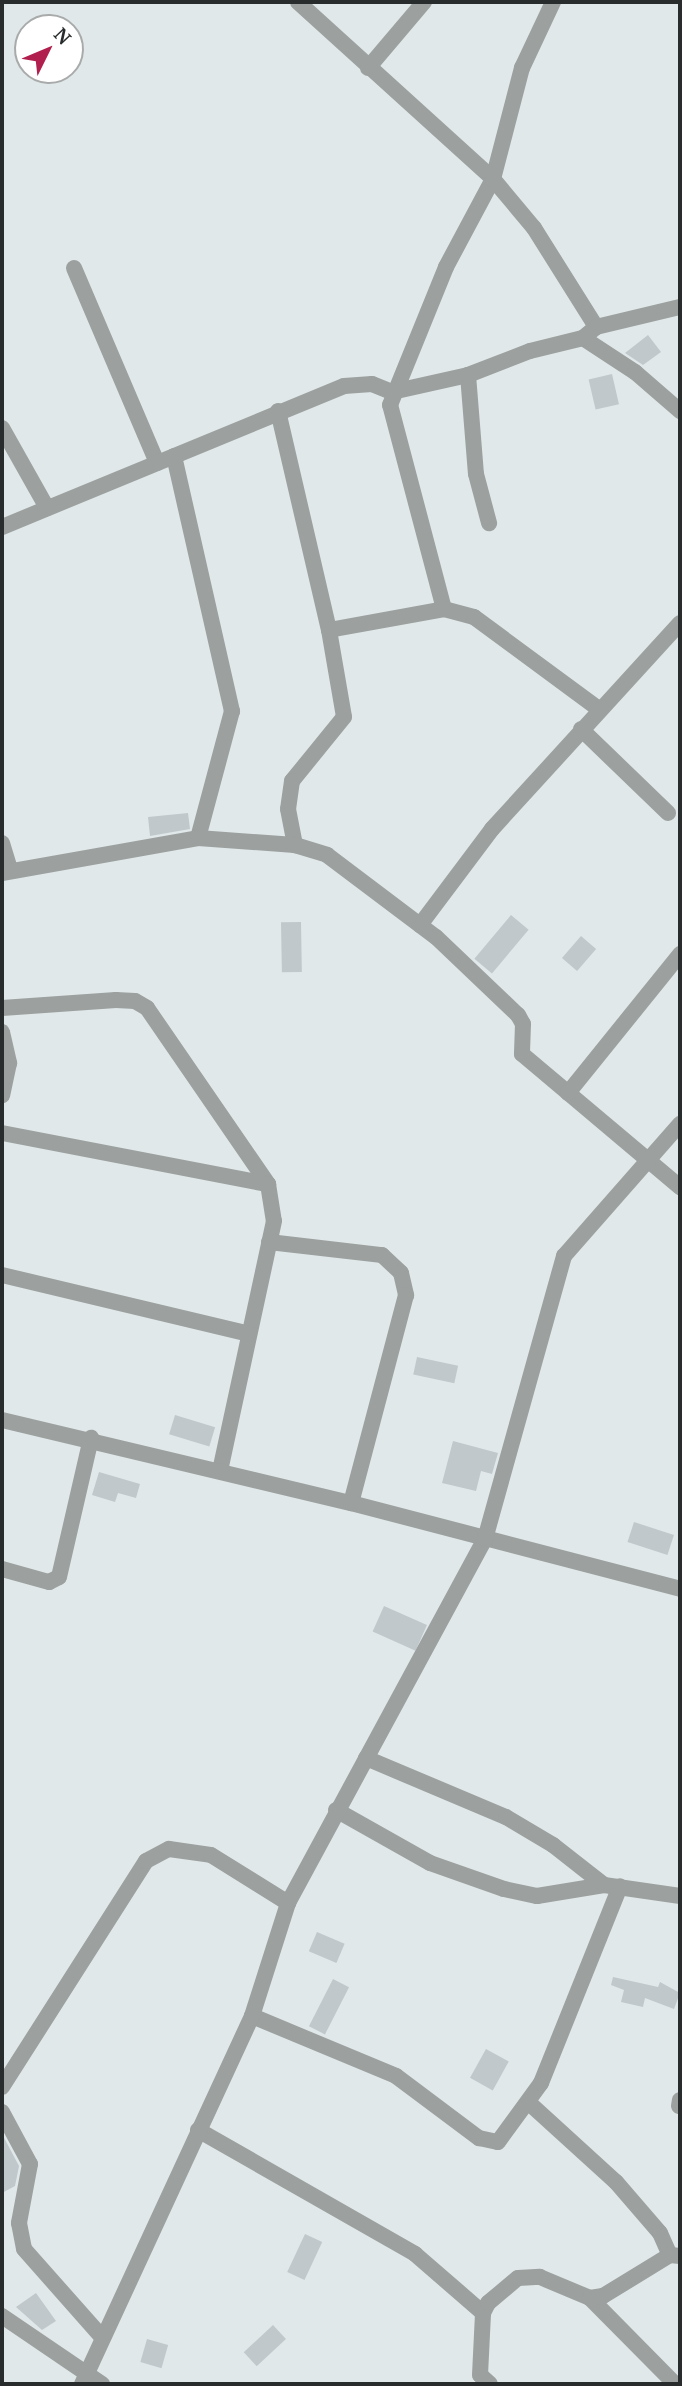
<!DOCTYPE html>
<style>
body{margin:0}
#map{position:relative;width:682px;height:2386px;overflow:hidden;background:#e0e8ea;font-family:"PT Serif",serif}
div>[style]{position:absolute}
.building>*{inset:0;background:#c1c8cc;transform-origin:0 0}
.minor>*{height:16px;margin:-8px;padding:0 8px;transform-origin:8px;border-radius:8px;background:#9ca09f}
span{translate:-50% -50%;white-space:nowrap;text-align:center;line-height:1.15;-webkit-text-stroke:7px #fff;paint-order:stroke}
.frame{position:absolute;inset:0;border:4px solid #292c2d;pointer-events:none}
.north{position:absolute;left:14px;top:14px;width:70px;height:70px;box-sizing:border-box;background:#fff;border:2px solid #a9abab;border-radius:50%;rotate:47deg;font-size:19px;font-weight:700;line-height:28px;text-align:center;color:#292c2d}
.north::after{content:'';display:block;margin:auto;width:24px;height:32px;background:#b01f4d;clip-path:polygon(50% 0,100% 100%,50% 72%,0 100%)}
</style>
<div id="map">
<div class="building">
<div style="clip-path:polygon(648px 335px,661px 352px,643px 365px,625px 353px)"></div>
<div style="left:612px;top:374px;width:31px;height:24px;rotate:77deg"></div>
<div style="clip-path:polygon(188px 813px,190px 829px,150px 836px,148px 817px)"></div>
<div style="left:511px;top:915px;width:23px;height:57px;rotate:40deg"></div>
<div style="left:301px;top:922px;width:50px;height:20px;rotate:89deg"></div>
<div style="left:581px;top:936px;width:20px;height:29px;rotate:41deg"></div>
<div style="left:417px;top:1357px;width:42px;height:18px;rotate:12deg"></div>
<div style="left:175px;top:1415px;width:42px;height:20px;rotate:17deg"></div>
<div style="clip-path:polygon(453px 1441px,498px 1453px,492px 1474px,481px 1471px,476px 1491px,442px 1483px)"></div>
<div style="clip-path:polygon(99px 1472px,140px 1484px,136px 1498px,118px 1493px,115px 1502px,92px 1495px)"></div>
<div style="left:634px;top:1522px;width:42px;height:21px;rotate:18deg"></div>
<div style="left:384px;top:1606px;width:47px;height:28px;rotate:24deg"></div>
<div style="left:317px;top:1932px;width:30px;height:21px;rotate:23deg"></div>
<div style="clip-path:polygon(613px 1977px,658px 1987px,660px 1982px,680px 1993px,674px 2009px,645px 1998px,643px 2007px,621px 2002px,624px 1990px,611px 1985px)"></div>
<div style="left:333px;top:1979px;width:18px;height:53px;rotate:27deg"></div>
<div style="left:486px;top:2049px;width:26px;height:33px;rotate:29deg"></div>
<div style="clip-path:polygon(2px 2134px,19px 2166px,15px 2186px,2px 2193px)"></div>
<div style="left:305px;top:2234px;width:19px;height:42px;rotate:25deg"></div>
<div style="clip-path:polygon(36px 2293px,56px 2321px,42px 2330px,16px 2307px)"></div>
<div style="left:273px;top:2325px;width:19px;height:40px;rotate:47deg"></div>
<div style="left:147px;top:2339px;width:22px;height:24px;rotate:16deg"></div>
</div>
<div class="minor">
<div style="left:298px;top:2px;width:263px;rotate:42.2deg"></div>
<div style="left:493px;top:179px;width:64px;rotate:50.1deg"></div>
<div style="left:534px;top:228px;width:117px;rotate:57.9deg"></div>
<div style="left:368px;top:68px;width:87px;rotate:-49.7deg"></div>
<div style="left:74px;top:268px;width:212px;rotate:66.9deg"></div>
<div style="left:583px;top:338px;width:62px;rotate:33.2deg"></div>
<div style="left:635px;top:372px;width:60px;rotate:40.9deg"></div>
<div style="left:468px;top:375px;width:99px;rotate:85.4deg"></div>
<div style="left:476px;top:474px;width:51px;rotate:75.1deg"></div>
<div style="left:278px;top:411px;width:225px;rotate:76.9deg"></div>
<div style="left:329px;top:630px;width:88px;rotate:80.2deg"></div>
<div style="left:344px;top:717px;width:82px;rotate:129.1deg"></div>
<div style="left:292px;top:781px;width:28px;rotate:98deg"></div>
<div style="left:288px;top:809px;width:37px;rotate:79deg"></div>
<div style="left:2px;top:428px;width:92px;rotate:60.6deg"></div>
<div style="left:174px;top:456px;width:262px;rotate:77.2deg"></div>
<div style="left:232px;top:711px;width:131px;rotate:105deg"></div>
<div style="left:2px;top:527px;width:370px;rotate:-22.4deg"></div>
<div style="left:344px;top:386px;width:28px;rotate:-4deg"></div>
<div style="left:372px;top:384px;width:22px;rotate:22deg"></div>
<div style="left:392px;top:392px;width:78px;rotate:-12.6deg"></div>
<div style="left:468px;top:375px;width:66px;rotate:-21.2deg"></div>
<div style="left:530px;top:351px;width:55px;rotate:-13.8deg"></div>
<div style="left:583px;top:338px;width:17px;rotate:-40deg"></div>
<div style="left:596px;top:327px;width:86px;rotate:-13.4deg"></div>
<div style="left:444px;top:609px;width:211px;rotate:-104.8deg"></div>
<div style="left:390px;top:405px;width:149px;rotate:-67.9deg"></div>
<div style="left:446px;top:267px;width:100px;rotate:-61.9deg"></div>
<div style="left:493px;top:179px;width:115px;rotate:-75.4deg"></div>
<div style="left:522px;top:68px;width:73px;rotate:-64.8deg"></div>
<div style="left:329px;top:630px;width:117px;rotate:-10.3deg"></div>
<div style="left:444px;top:609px;width:31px;rotate:15deg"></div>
<div style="left:474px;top:617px;width:155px;rotate:36.4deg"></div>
<div style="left:581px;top:729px;width:121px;rotate:44deg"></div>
<div style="left:2px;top:843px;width:28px;rotate:73deg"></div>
<div style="left:2px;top:873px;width:199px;rotate:-10.1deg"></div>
<div style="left:198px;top:838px;width:97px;rotate:4.1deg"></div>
<div style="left:295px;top:845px;width:34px;rotate:17deg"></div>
<div style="left:327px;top:855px;width:136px;rotate:37deg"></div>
<div style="left:436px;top:937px;width:113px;rotate:43.6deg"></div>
<div style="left:518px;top:1015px;width:10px;rotate:61deg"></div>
<div style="left:523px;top:1024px;width:30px;rotate:92deg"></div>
<div style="left:522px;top:1054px;width:207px;rotate:40.1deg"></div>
<div style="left:420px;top:925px;width:120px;rotate:-53.1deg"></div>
<div style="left:492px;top:829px;width:279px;rotate:-47.6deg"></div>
<div style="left:2px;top:1008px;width:114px;rotate:-4deg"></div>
<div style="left:116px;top:1000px;width:19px;rotate:3deg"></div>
<div style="left:135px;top:1001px;width:14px;rotate:30deg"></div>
<div style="left:147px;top:1008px;width:214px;rotate:55.5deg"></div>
<div style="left:2px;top:1032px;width:32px;rotate:77deg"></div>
<div style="left:9px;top:1063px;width:33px;rotate:102deg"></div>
<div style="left:568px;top:1093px;width:179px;rotate:-51.1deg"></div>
<div style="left:2px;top:1133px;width:271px;rotate:10.9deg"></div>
<div style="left:268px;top:1184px;width:37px;rotate:81deg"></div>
<div style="left:274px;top:1221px;width:256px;rotate:102.2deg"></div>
<div style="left:269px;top:1242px;width:114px;rotate:6.6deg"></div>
<div style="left:382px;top:1255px;width:26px;rotate:43deg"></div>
<div style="left:401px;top:1273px;width:23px;rotate:77deg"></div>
<div style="left:406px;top:1295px;width:215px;rotate:104.8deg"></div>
<div style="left:2px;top:1275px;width:254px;rotate:13.4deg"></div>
<div style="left:2px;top:1420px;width:359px;rotate:13.4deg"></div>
<div style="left:351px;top:1503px;width:340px;rotate:14.6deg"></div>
<div style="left:2px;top:1569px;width:49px;rotate:15.5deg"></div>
<div style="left:49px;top:1582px;width:11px;rotate:-27deg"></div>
<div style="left:59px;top:1577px;width:143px;rotate:-77deg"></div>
<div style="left:366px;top:1758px;width:152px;rotate:22.9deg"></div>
<div style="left:506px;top:1817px;width:55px;rotate:30.8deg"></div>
<div style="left:553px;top:1845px;width:65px;rotate:38.1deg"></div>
<div style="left:336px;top:1810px;width:108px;rotate:29.4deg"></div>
<div style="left:430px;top:1863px;width:78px;rotate:19.4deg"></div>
<div style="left:504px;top:1889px;width:34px;rotate:12deg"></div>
<div style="left:537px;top:1896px;width:68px;rotate:-9.3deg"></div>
<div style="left:604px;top:1885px;width:77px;rotate:8.2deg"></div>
<div style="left:252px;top:2016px;width:156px;rotate:22.6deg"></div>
<div style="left:396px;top:2076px;width:104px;rotate:36.8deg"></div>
<div style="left:479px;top:2138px;width:19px;rotate:12deg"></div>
<div style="left:498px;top:2142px;width:73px;rotate:-53.9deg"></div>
<div style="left:541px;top:2083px;width:212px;rotate:-68.1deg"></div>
<div style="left:2px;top:2087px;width:268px;rotate:-57.5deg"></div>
<div style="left:146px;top:1861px;width:26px;rotate:-28deg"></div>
<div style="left:169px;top:1849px;width:42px;rotate:8.1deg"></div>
<div style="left:211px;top:1855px;width:91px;rotate:31.9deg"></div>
<div style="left:528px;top:2102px;width:119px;rotate:42.3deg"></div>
<div style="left:616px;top:2182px;width:67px;rotate:49.2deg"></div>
<div style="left:660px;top:2233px;width:24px;rotate:66deg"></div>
<div style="left:679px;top:2106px;width:6px;rotate:-81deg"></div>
<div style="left:2px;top:2112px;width:59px;rotate:61.7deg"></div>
<div style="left:30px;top:2164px;width:60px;rotate:100.6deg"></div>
<div style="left:19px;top:2223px;width:26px;rotate:79deg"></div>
<div style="left:24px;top:2249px;width:116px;rotate:48.5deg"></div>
<div style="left:198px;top:2130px;width:250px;rotate:29.7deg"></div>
<div style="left:415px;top:2254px;width:90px;rotate:40.9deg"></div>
<div style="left:590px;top:2298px;width:121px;rotate:45.3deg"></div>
<div style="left:2px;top:2316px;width:121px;rotate:34.2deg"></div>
<div style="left:82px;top:2384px;width:405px;rotate:-65.2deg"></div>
<div style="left:252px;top:2016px;width:119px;rotate:-72.3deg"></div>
<div style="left:288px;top:1903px;width:414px;rotate:-61.6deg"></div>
<div style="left:485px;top:1539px;width:294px;rotate:-74.4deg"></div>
<div style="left:564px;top:1256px;width:176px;rotate:-48.7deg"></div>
<div style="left:490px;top:2384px;width:13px;rotate:-138deg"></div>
<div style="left:480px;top:2375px;width:62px;rotate:-87.2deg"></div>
<div style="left:483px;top:2313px;width:11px;rotate:-63deg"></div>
<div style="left:488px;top:2303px;width:39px;rotate:-40deg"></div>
<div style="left:518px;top:2278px;width:22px;rotate:-3deg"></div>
<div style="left:540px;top:2277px;width:54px;rotate:22.8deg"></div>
<div style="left:590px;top:2298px;width:13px;rotate:-9deg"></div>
<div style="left:603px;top:2296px;width:79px;rotate:-31.5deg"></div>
<div style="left:670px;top:2255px;width:10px;rotate:6deg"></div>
</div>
<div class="frame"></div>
<div class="north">N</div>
</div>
